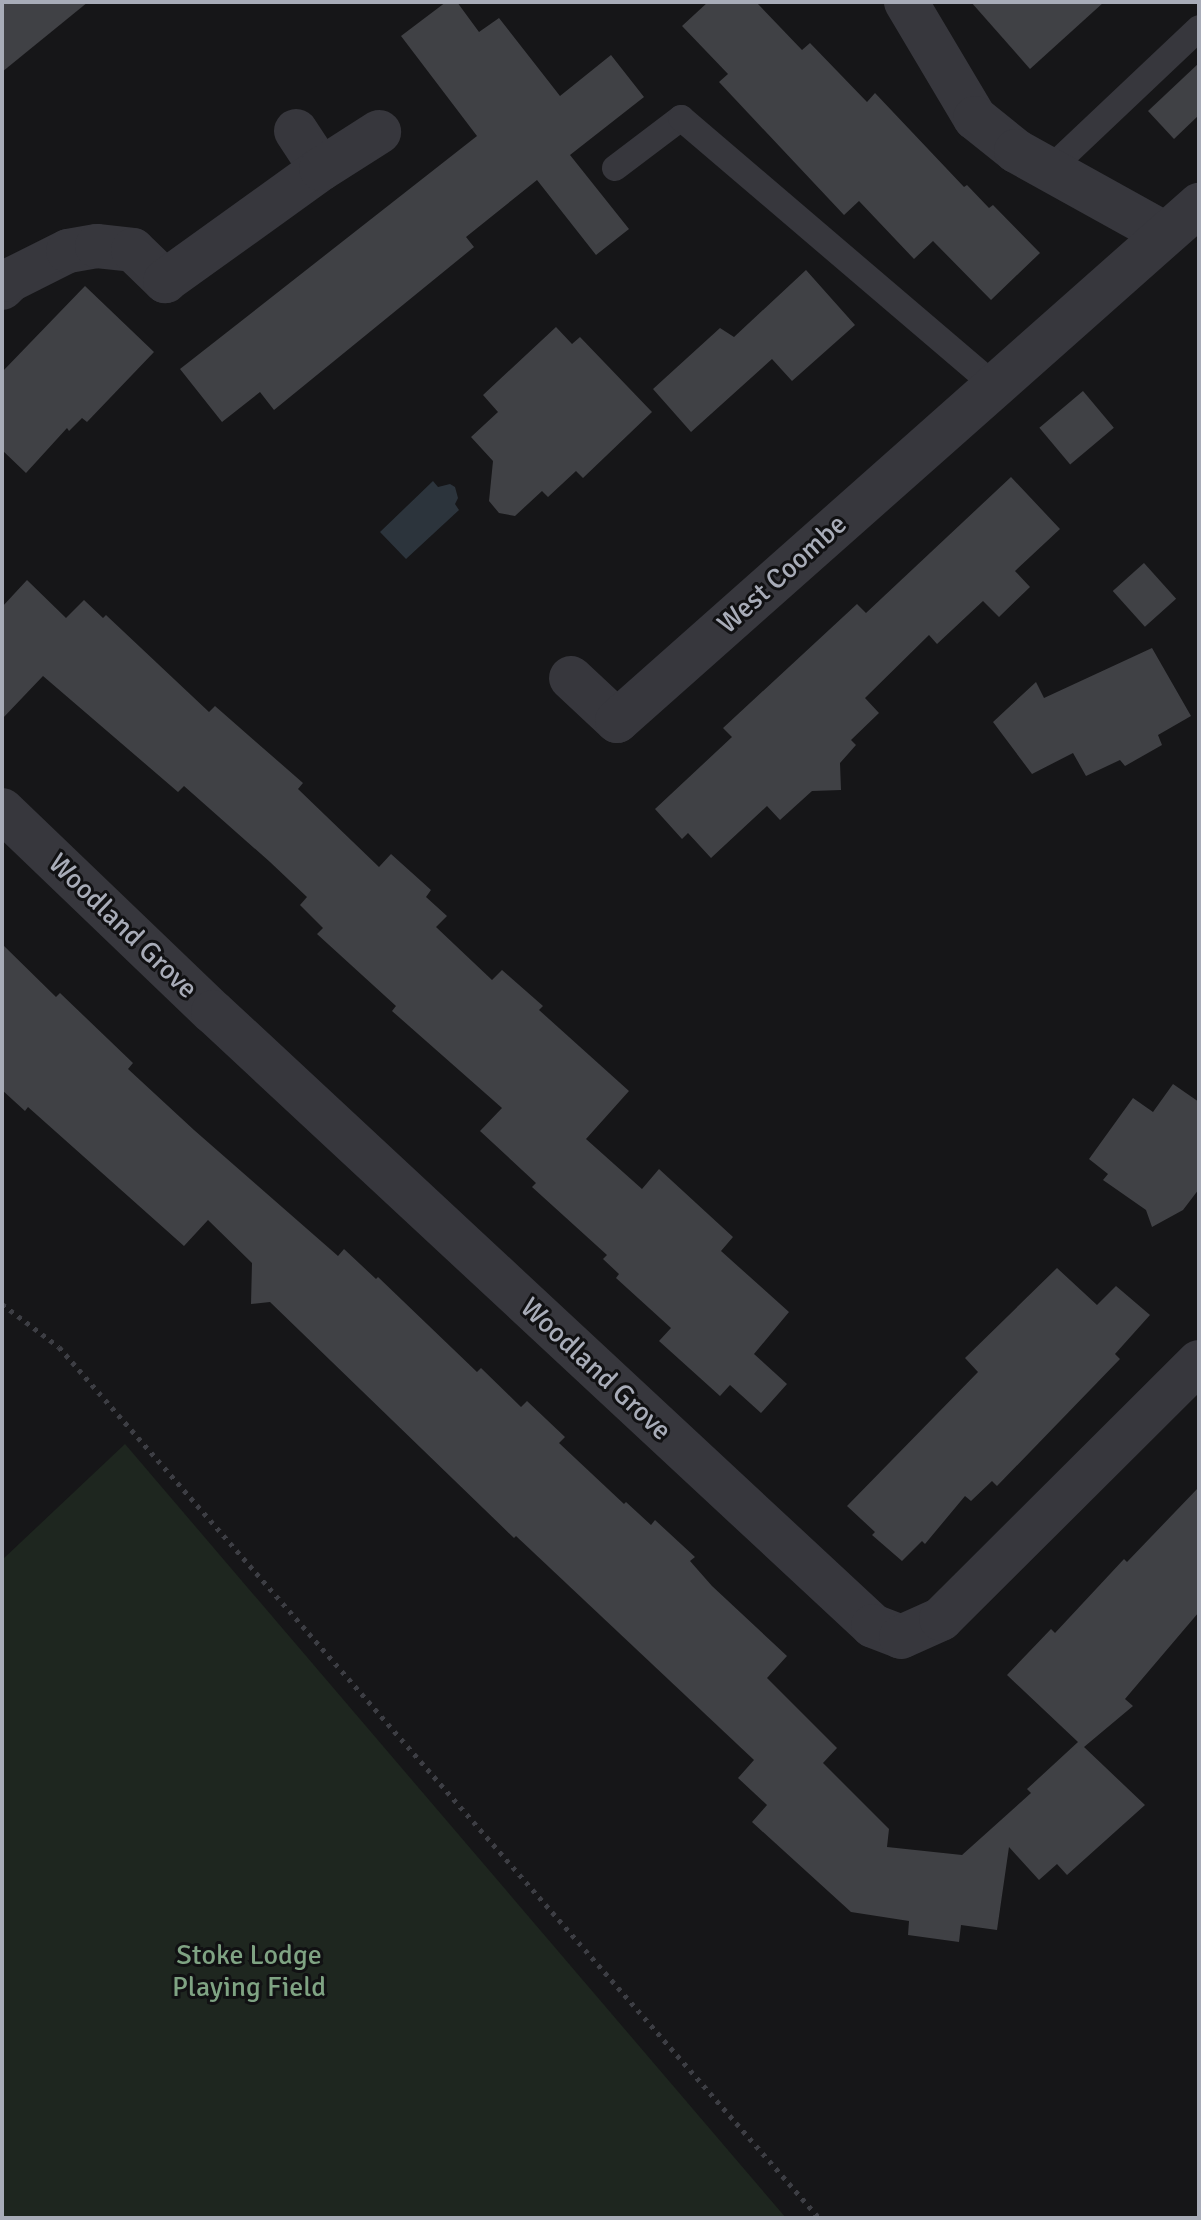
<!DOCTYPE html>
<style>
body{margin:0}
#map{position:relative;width:1201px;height:2220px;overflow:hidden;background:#161618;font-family:Signika,sans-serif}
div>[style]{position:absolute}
.green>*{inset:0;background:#1e261f}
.water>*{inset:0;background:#2c343c}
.building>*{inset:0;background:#404145;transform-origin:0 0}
.path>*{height:5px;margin-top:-2.5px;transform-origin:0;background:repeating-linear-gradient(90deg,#3d3e44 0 4px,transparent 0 10px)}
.service>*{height:26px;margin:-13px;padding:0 13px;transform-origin:13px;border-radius:13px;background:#37373d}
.minor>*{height:44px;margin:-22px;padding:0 22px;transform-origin:22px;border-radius:22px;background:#37373d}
span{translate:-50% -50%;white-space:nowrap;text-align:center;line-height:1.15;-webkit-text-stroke:6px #111113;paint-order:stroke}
.street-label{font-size:28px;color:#a8acb8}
.park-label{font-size:28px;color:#7fa383}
.frame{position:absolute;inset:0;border:4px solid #a8acb8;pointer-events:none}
</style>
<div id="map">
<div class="green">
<div style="clip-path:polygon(125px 1444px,786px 2218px,2px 2218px,2px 1560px)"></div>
</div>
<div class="water">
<div style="clip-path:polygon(433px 481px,438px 487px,450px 484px,455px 487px,458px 498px,455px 504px,459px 510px,406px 559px,380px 532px)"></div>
</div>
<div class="building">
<div style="clip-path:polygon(2px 2px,88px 2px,2px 72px)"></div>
<div style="clip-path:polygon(446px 2px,457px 2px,479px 32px,499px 18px,560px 96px,611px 55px,644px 97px,570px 155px,629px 229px,596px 255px,537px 180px,466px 237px,474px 247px,274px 410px,260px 392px,222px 422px,180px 369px,477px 136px,401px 36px)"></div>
<div style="clip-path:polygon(708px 2px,756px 2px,802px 50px,810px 43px,867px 102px,875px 93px,964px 187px,967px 185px,989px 208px,993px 205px,1040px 253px,991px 300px,933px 241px,914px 259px,859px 201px,844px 215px,719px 82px,728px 74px,682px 26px)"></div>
<div style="clip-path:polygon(971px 2px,1104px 2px,1030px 69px)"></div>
<div style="clip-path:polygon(1199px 63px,1199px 115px,1174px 139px,1148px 111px)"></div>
<div style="clip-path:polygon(806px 270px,855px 325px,792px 381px,772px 359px,691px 432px,653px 389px,720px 328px,734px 337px)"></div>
<div style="clip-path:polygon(85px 286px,154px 352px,87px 422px,82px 418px,69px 431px,67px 428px,26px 473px,2px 450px,2px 372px)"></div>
<div style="clip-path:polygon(556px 327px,572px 344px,580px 337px,652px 412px,583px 478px,576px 471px,548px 497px,542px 491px,515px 516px,499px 513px,489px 501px,493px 461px,471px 437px,498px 412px,483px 395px)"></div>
<div style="left:1083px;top:391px;width:48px;height:57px;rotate:50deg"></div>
<div style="clip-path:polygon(1011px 477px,1060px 529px,1015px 571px,1030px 587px,999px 617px,983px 601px,937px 644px,929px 635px,865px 698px,879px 713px,851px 740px,856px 745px,840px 763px,841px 790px,812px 791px,780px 820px,767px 806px,711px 858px,688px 833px,682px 839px,655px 809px,732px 737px,723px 728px,857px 604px,866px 613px)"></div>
<div style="left:1144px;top:563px;width:48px;height:42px;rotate:48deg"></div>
<div style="clip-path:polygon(27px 580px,66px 618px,84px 600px,103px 618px,106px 615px,209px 712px,215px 706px,303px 783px,298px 789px,379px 867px,391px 854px,431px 890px,426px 897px,447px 916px,436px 927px,492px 980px,502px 970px,543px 1006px,539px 1010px,629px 1091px,586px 1139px,642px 1189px,659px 1169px,733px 1237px,721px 1251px,789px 1312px,754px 1354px,787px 1384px,761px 1413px,730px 1385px,720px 1396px,659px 1341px,671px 1328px,616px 1278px,619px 1274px,603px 1259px,607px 1255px,532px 1187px,536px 1183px,480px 1131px,502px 1108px,392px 1011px,396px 1006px,317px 934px,323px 928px,300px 905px,307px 897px,270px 862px,184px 786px,178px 792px,43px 676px,2px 719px,2px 607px)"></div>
<div style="clip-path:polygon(1152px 648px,1191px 716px,1158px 735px,1162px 745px,1125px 766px,1120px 760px,1086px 776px,1073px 753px,1032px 774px,993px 722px,1036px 682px,1044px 698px)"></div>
<div style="clip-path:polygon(2px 944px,56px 997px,60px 993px,133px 1063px,128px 1069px,194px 1130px,338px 1256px,344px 1249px,376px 1279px,378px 1277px,477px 1372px,481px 1368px,521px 1407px,527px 1401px,565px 1437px,559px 1443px,624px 1504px,626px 1502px,651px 1525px,655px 1520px,695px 1557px,690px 1561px,712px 1586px,787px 1656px,767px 1678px,837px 1748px,823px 1763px,889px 1829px,887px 1847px,962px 1855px,1031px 1793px,1027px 1789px,1078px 1742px,1007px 1675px,1051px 1629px,1055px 1633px,1124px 1559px,1127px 1562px,1199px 1487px,1199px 1612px,1125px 1699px,1133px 1706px,1084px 1747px,1145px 1805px,1067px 1875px,1057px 1864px,1039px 1880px,1009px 1847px,997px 1930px,961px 1925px,959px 1942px,908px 1935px,909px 1921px,851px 1912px,752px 1822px,767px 1805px,738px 1778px,754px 1760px,516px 1536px,514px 1538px,270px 1302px,251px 1304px,252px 1263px,208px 1220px,184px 1246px,28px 1107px,25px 1111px,2px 1090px)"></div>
<div style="clip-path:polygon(1173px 1084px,1199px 1102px,1199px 1189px,1183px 1210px,1152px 1227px,1146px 1210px,1103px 1180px,1108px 1174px,1089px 1159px,1133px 1098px,1153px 1112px)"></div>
<div style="clip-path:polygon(1057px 1268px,1097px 1305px,1116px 1286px,1150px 1315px,1115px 1354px,1120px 1359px,997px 1486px,992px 1481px,971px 1501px,965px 1496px,925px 1544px,922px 1541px,902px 1561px,872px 1535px,875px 1532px,847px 1506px,978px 1372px,965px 1358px)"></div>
</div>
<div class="path">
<div style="left:2px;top:1304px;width:71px;rotate:37deg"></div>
<div style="left:59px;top:1347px;width:1156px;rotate:48.89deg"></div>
</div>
<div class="service">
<div style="left:615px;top:168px;width:83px;rotate:-37.1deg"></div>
<div style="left:681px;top:118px;width:413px;rotate:40.5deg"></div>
<div style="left:1050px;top:169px;width:205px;rotate:-43.4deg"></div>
</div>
<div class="minor">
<div style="left:906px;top:2px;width:135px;rotate:59.3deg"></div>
<div style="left:975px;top:118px;width:53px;rotate:38.8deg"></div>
<div style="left:1016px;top:151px;width:171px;rotate:29deg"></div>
<div style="left:296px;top:131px;width:45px;rotate:56.7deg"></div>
<div style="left:2px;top:288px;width:11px;rotate:-45deg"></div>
<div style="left:10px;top:280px;width:65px;rotate:-26.6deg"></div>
<div style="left:68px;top:251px;width:29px;rotate:-10deg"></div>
<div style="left:97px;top:246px;width:36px;rotate:6deg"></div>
<div style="left:133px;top:250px;width:45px;rotate:44.1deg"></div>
<div style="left:165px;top:281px;width:192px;rotate:-35.7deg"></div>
<div style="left:321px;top:169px;width:69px;rotate:-32.5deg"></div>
<div style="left:571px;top:678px;width:63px;rotate:43.1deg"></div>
<div style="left:617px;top:721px;width:778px;rotate:-41.56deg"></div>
<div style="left:2px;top:810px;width:292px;rotate:43.8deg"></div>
<div style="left:213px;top:1012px;width:901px;rotate:42.93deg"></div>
<div style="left:873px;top:1626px;width:30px;rotate:21deg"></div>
<div style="left:901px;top:1637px;width:44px;rotate:-24.2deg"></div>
<div style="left:941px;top:1619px;width:364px;rotate:-44.9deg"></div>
</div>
<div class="street-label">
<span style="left:782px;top:574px;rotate:-42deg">West Coombe</span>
<span style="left:123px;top:926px;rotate:44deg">Woodland Grove</span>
<span style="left:596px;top:1369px;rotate:43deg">Woodland Grove</span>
</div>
<div class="park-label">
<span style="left:249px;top:1971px">Stoke Lodge<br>Playing Field</span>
</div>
<div class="frame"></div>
</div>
